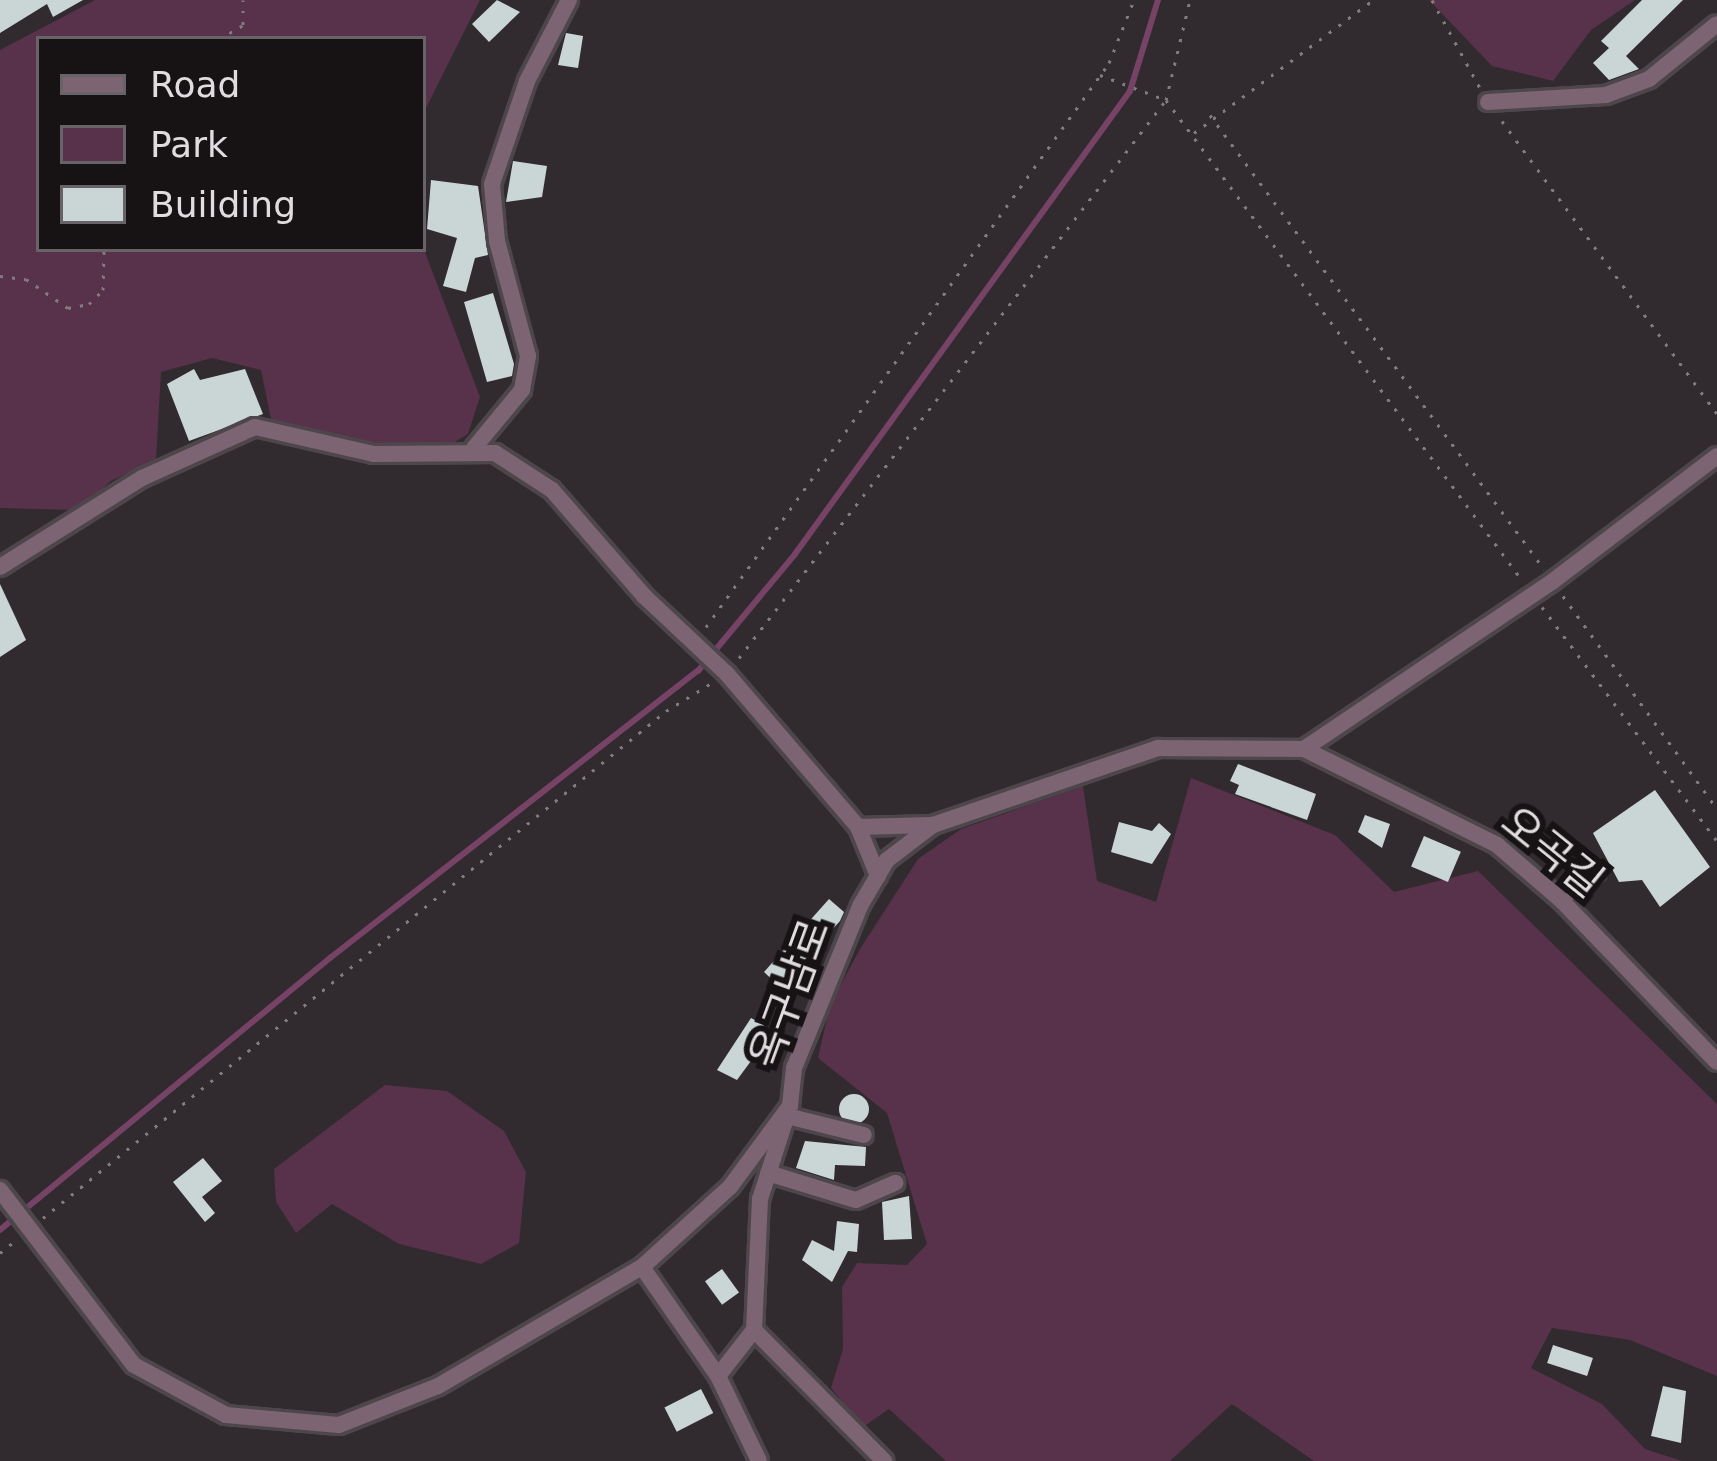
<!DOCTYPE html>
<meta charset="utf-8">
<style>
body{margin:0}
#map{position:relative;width:1717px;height:1461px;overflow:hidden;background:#312a2e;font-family:"DejaVu Sans","Noto Sans KR",sans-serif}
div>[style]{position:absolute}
.green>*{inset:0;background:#58324b}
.stream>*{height:6px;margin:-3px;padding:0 3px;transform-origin:3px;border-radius:3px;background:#764366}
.building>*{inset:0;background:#cad6d6;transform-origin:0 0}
.round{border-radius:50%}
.path>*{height:3px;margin-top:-1.5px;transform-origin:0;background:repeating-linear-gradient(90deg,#827c80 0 3px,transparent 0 12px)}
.roads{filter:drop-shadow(3px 0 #4d464a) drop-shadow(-3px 0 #4d464a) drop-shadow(0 3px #4d464a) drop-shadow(0 -3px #4d464a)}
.lane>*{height:9px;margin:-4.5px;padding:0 4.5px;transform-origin:4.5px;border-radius:4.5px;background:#7c6473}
.street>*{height:16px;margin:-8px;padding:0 8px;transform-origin:8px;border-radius:8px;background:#7c6473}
span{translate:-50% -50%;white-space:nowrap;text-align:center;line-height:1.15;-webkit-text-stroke:12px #171315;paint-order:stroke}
.street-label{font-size:42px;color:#e1dcdf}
.legend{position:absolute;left:36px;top:36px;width:390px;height:216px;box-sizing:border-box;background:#171315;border:3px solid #686366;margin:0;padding:15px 21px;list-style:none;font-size:36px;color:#e1dcdf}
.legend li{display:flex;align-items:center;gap:24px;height:60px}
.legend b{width:60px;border:3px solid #686366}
</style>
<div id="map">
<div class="green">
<div style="clip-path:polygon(95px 0,480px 0,423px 114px,423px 39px,39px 39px,39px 249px,423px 247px,480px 397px,468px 434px,439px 452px,296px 431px,271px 419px,261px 370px,212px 358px,161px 372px,156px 460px,111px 481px,78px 510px,0 508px,0 50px)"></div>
<div style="clip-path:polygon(1429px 0,1635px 0,1591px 30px,1553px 81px,1492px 66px)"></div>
<div style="clip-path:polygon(1191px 778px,1335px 835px,1394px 892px,1478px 871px,1717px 1104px,1717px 1376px,1630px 1340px,1552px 1328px,1531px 1368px,1602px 1404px,1645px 1449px,1682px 1461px,1314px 1461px,1232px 1404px,1170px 1461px,946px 1461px,889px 1409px,863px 1427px,831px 1388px,843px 1349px,842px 1287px,857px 1263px,907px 1265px,927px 1244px,887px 1113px,818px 1058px,830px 1005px,860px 949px,918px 859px,961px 829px,1083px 786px,1097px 881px,1156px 902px)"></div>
<div style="clip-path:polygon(385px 1085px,447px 1091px,504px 1131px,526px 1172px,519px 1243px,481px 1264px,399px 1244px,332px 1204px,296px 1233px,276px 1202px,274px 1169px)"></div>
</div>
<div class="stream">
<div style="left:0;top:1230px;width:428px;rotate:-39.5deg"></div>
<div style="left:330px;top:958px;width:467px;rotate:-38deg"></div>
<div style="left:698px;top:671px;width:152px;rotate:-50.3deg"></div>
<div style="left:795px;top:554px;width:571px;rotate:-54.11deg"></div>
<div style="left:1130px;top:91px;width:95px;rotate:-72.9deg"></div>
</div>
<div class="building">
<div style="clip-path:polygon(0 0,83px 0,53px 17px,47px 4px,0 33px)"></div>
<div style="clip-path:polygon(497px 0,520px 12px,489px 42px,472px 24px)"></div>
<div style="clip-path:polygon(1642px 0,1683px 0,1626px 56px,1639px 69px,1609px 80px,1593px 63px,1609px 48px,1601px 41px)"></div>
<div style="clip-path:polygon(566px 33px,583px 36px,578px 68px,558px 65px)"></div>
<div style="clip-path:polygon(513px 161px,547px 166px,542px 197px,506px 202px)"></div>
<div style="clip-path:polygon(431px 180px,478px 186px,488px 255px,475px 258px,466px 292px,443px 286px,457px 238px,427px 229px)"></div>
<div style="clip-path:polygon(493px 293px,514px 364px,512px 376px,487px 382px,464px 302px)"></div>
<div style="clip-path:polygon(194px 369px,200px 380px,245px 369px,263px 414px,189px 441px,167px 384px)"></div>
<div style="clip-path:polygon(0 584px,26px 640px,0 657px)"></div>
<div style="clip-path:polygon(1238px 764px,1316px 794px,1307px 820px,1235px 794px,1239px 785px,1230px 781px)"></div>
<div style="clip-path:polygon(1655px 790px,1710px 867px,1660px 907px,1642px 880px,1619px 882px,1593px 833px)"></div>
<div style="clip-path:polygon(1365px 815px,1390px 824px,1382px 848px,1358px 832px)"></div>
<div style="clip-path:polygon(1119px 822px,1152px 831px,1159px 823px,1171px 834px,1152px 864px,1111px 852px)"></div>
<div style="left:1424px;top:836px;width:40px;height:33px;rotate:23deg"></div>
<div style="clip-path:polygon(829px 899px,844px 912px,840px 921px,780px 987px,764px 972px)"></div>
<div style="clip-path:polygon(751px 1018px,764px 1025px,754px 1042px,762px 1046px,737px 1080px,717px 1070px)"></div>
<div class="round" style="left:839px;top:1094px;width:30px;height:30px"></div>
<div style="clip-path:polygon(805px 1141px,866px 1147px,865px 1166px,835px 1165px,834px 1180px,796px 1168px)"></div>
<div style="clip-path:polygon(203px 1158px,222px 1181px,202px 1197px,215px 1213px,205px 1222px,173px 1182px)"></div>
<div style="clip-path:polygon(909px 1196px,912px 1239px,884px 1240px,882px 1202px)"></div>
<div style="clip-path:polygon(837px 1221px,859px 1224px,857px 1252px,848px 1251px,832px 1282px,802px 1260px,812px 1240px,834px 1251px)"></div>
<div style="left:722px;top:1269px;width:29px;height:21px;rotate:54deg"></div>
<div style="left:1553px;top:1345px;width:42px;height:19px;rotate:18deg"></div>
<div style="clip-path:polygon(1663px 1386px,1686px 1391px,1681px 1443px,1651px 1436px)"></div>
<div style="left:701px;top:1389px;width:27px;height:41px;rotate:63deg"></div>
</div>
<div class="path">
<div style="left:1432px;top:0;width:100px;rotate:61.4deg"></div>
<div style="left:219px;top:39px;width:28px;rotate:-30deg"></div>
<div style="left:243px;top:25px;width:25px;rotate:-90deg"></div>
<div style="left:1100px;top:75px;width:71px;rotate:20.7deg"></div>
<div style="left:1166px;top:100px;width:598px;rotate:53.44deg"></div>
<div style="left:1210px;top:115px;width:564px;rotate:53.66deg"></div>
<div style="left:1502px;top:121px;width:363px;rotate:53.7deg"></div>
<div style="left:1194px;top:133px;width:223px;rotate:-36.6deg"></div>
<div style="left:0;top:276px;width:26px;rotate:7deg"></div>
<div style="left:26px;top:279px;width:51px;rotate:34.6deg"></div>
<div style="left:68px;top:308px;width:21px;rotate:-11deg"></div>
<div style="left:89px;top:304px;width:20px;rotate:-45deg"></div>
<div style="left:103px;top:290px;width:41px;rotate:-88.6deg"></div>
<div style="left:1563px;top:596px;width:263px;rotate:54.1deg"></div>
<div style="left:1542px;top:607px;width:292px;rotate:53.2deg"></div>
<div style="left:706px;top:627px;width:693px;rotate:-54.45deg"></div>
<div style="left:1109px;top:63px;width:68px;rotate:-68.4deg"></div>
<div style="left:739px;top:658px;width:703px;rotate:-52.58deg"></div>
<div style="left:1166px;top:100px;width:103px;rotate:-76.5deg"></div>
<div style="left:43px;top:1218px;width:803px;rotate:-39.14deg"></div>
<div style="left:666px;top:711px;width:52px;rotate:-31.5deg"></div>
<div style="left:0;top:1253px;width:22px;rotate:-39deg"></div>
</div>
<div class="roads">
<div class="lane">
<div style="left:1562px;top:901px;width:46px;rotate:-36.1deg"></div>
</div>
<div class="street">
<div style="left:1488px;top:102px;width:118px;rotate:-3.4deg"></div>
<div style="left:1606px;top:95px;width:46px;rotate:-20.4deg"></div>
<div style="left:1649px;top:79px;width:87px;rotate:-39deg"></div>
<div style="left:474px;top:448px;width:75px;rotate:-50.4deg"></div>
<div style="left:522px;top:390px;width:35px;rotate:-80deg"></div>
<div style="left:528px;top:356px;width:119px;rotate:-105.1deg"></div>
<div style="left:497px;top:241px;width:57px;rotate:-95deg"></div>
<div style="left:492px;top:184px;width:109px;rotate:-71.2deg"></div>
<div style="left:527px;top:81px;width:91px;rotate:-62.6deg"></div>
<div style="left:0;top:567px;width:168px;rotate:-32.1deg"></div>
<div style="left:142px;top:478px;width:124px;rotate:-24.3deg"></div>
<div style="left:255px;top:427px;width:122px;rotate:12.8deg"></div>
<div style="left:374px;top:454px;width:121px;rotate:-0.5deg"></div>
<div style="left:495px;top:453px;width:68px;rotate:33deg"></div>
<div style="left:552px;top:490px;width:140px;rotate:49deg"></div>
<div style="left:644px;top:596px;width:114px;rotate:43.2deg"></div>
<div style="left:727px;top:674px;width:201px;rotate:49.4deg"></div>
<div style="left:858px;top:827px;width:53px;rotate:67.8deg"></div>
<div style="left:1304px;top:749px;width:216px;rotate:26.4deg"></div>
<div style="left:1497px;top:845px;width:86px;rotate:40.7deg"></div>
<div style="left:1562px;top:901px;width:223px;rotate:46.1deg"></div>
<div style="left:858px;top:827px;width:74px;rotate:-1.5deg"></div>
<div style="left:788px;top:1112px;width:91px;rotate:107.8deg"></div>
<div style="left:760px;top:1199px;width:131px;rotate:92.6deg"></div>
<div style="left:754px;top:1330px;width:185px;rotate:45.2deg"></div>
<div style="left:787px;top:1116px;width:79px;rotate:13.9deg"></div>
<div style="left:768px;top:1173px;width:92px;rotate:17.1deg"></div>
<div style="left:856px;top:1200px;width:43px;rotate:-23.6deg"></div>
<div style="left:0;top:1190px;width:220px;rotate:52.6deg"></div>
<div style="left:134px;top:1365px;width:105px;rotate:28.5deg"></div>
<div style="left:226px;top:1415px;width:113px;rotate:5.1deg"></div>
<div style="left:339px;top:1425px;width:106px;rotate:-21.5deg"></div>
<div style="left:438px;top:1386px;width:236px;rotate:-30.3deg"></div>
<div style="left:642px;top:1267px;width:119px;rotate:-42.3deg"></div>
<div style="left:730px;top:1187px;width:101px;rotate:-53.5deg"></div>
<div style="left:790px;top:1106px;width:38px;rotate:-84deg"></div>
<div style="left:794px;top:1068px;width:175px;rotate:-67.8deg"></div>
<div style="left:860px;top:906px;width:53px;rotate:-59.6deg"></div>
<div style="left:887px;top:860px;width:58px;rotate:-37.3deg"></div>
<div style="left:933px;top:825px;width:238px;rotate:-18.9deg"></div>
<div style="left:1158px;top:748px;width:146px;rotate:0.4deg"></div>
<div style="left:1304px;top:749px;width:300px;rotate:-34deg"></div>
<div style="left:1553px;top:581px;width:206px;rotate:-37.3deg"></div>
<div style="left:642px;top:1267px;width:133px;rotate:55.1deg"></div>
<div style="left:718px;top:1376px;width:94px;rotate:64.2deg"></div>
<div style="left:718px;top:1376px;width:58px;rotate:-52deg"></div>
</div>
</div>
<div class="street-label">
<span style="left:1552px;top:852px;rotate:39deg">오곡길</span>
<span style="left:790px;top:994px;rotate:-70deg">옥구남로</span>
</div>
<ul class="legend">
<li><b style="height:15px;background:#7c6473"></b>Road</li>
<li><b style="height:33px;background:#58324b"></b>Park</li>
<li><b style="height:33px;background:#cad6d6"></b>Building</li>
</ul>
</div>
